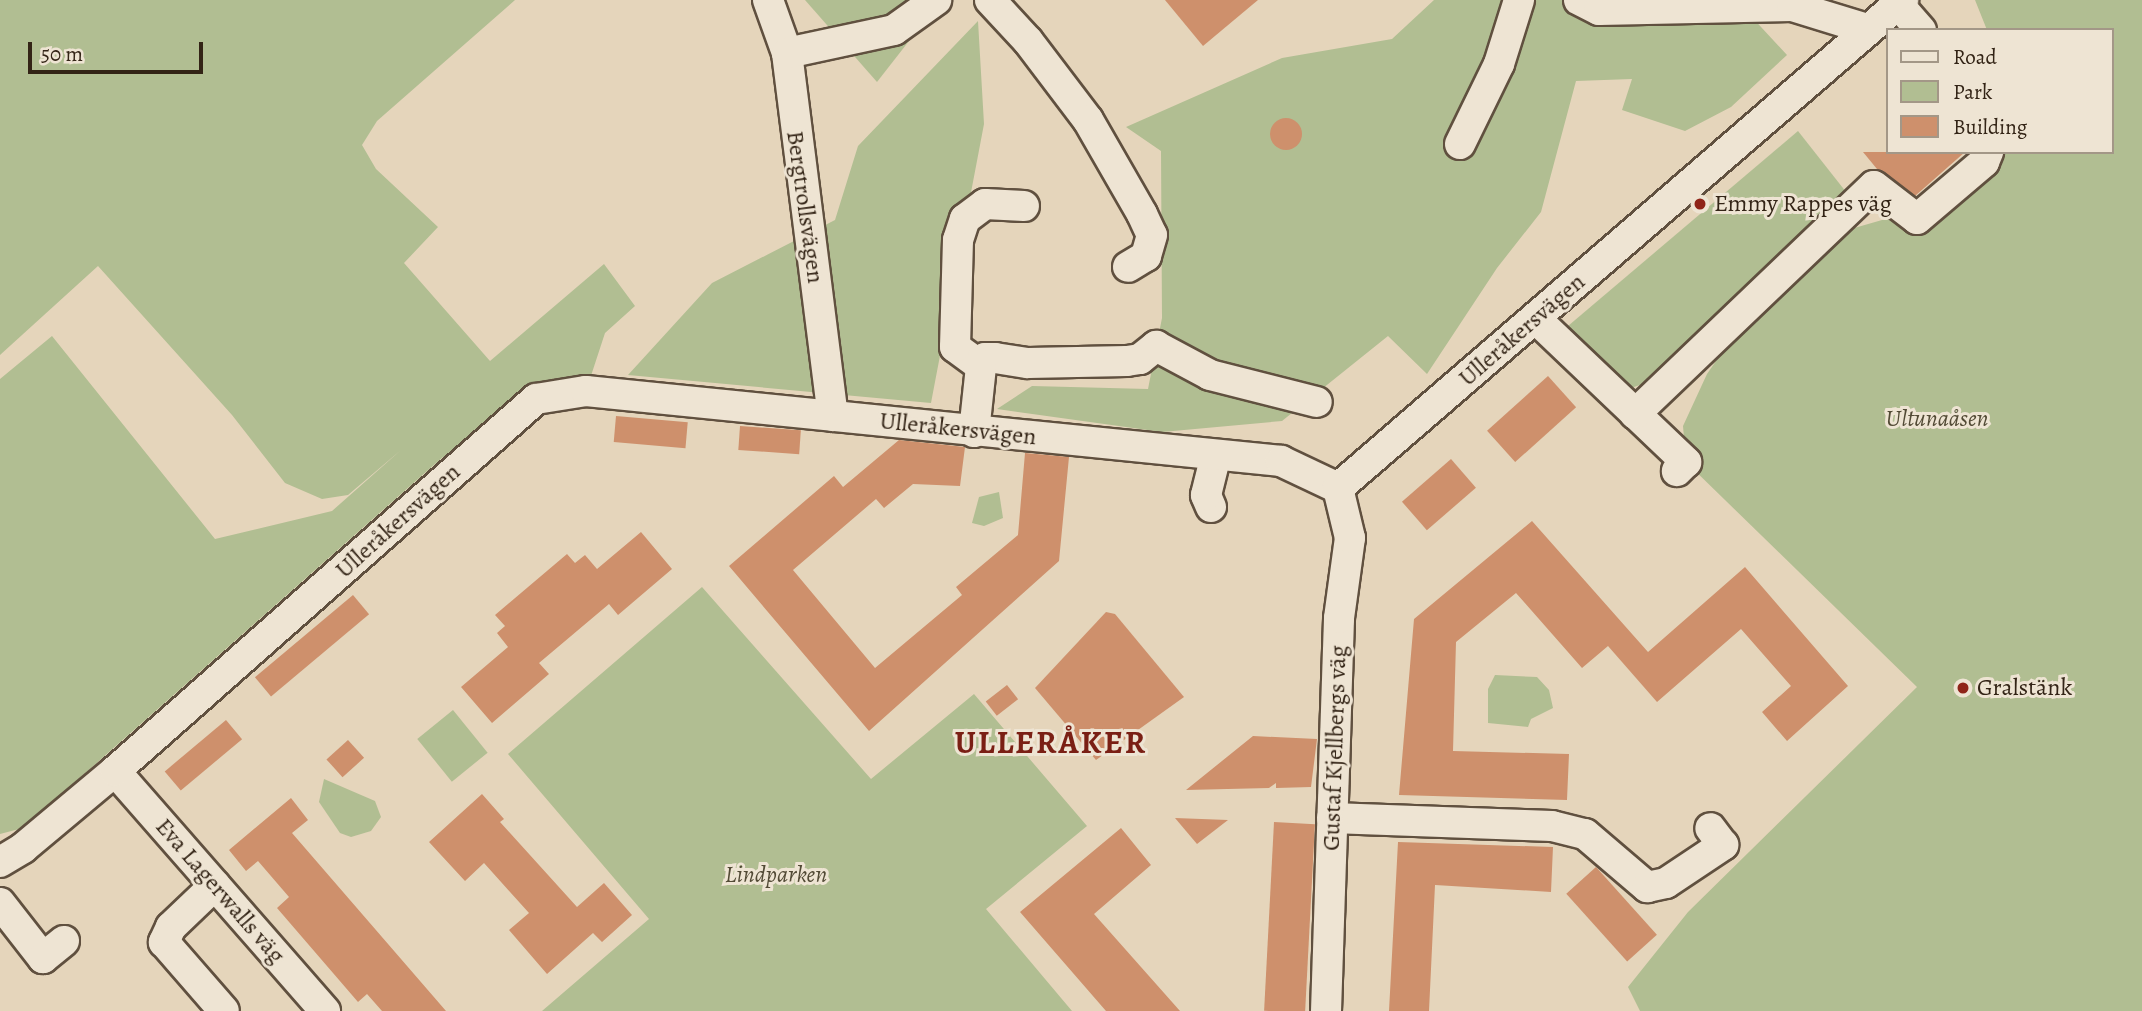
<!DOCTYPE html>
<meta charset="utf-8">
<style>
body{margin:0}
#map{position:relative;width:2142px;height:1011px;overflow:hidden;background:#e5d5bb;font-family:Alegreya,serif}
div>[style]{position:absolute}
.green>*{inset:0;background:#b1be92;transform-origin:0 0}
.building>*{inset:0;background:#ce906c;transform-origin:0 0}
.round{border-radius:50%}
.roads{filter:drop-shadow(2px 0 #60503f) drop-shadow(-2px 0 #60503f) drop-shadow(0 2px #60503f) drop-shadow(0 -2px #60503f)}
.minor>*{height:30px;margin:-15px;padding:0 15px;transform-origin:15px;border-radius:15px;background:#eee4d3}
.dots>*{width:19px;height:19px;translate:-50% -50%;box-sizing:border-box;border:4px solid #eee4d3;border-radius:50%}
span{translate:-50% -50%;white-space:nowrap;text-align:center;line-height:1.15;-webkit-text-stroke:6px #eee4d3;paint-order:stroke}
.poi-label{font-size:24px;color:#332416}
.left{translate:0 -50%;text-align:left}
.street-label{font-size:24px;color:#332416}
.park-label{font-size:24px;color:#524a35;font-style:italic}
.district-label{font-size:32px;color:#7a1f14;font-weight:700;letter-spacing:2px}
.legend{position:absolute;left:1886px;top:28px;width:228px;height:126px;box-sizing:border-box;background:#eee4d3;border:2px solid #a39787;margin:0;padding:9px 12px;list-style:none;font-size:21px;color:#332416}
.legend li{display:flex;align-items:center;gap:14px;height:35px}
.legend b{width:35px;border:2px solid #a39787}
.scale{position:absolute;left:28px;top:42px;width:175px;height:32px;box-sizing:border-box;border:4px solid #332416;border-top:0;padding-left:9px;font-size:21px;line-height:24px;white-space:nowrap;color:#332416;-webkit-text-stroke:5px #eee4d3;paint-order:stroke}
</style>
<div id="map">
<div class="green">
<div style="clip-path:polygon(0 0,515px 0,377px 121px,362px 145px,376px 169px,438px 227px,404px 263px,490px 361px,604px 264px,635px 306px,605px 333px,586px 391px,536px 399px,469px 458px,443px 457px,23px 828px,0 834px,0 379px,52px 336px,215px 539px,332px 511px,401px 450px,348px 495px,322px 499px,285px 483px,232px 415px,98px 266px,0 355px)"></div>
<div style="clip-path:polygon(805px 0,941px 0,877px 82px)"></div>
<div style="clip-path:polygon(1434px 0,1736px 0,1787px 55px,1731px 107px,1685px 131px,1622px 110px,1632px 79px,1576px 81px,1541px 212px,1497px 268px,1427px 374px,1388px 336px,1282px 421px,1162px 432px,997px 409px,1032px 386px,1148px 389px,1162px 318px,1161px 151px,1126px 127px,1282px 58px,1392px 39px)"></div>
<div style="clip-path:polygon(1975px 0,2142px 0,2142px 1011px,1640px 1011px,1628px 987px,1688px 912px,1917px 687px,1686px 462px,1683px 426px,1707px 374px,1752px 309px,1837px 233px,1934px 205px,2001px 152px,2112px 152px,2112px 30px,1987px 30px)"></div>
<div style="clip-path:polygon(978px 21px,984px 124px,931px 403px,628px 375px,712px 283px,835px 220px,858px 146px)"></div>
<div style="clip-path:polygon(1798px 131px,1850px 197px,1658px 379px,1613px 394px,1568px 326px)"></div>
<div style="clip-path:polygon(999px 492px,1003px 518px,984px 526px,972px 523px,979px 497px)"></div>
<div style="clip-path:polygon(702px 587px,871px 779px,974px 694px,1087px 826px,986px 909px,1072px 1011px,542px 1011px,649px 919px,508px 754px)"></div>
<div style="clip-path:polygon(1495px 675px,1537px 677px,1549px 690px,1553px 708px,1531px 719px,1528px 727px,1488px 723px,1488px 689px)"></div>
<div style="left:453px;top:710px;width:55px;height:46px;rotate:51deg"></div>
<div style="clip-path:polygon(324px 779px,375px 801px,381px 817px,371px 831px,351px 837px,340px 833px,319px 802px)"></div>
</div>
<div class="building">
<div style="clip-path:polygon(1165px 0,1258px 0,1203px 46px)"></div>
<div class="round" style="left:1270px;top:118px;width:32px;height:32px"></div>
<div style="clip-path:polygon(1863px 152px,1965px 152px,1915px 196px,1877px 169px)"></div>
<div style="left:1548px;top:376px;width:42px;height:82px;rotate:48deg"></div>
<div style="left:616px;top:416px;width:72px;height:26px;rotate:5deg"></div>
<div style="left:740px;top:426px;width:61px;height:24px;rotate:4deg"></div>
<div style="clip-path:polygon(899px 440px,965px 447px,960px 486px,913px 484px,884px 508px,876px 499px,793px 570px,875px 668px,962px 595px,956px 587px,1018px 535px,1025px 453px,1069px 457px,1059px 561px,869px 731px,729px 566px,834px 476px,843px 487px)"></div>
<div style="left:1451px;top:459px;width:38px;height:65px;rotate:49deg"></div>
<div style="clip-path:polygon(1532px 521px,1648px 652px,1745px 567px,1848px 686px,1787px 741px,1762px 712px,1791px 686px,1741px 629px,1657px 702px,1608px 646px,1582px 668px,1516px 593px,1456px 642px,1453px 751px,1569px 754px,1567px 800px,1399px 795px,1414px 619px)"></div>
<div style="clip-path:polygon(641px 532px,672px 569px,618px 615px,609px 604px,539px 663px,549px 674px,492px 723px,461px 687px,508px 647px,497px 633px,505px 626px,495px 615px,567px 554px,575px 563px,585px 555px,597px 569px)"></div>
<div style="left:353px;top:595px;width:25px;height:128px;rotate:50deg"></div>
<div style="clip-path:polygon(1106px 612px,1115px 614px,1184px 697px,1096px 760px,1035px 688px)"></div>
<div style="left:1007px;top:685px;width:18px;height:27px;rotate:52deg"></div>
<div style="left:226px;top:720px;width:25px;height:80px;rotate:50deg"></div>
<div style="clip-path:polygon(1253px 736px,1317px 739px,1311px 787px,1276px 788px,1276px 783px,1269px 788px,1186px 790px)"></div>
<div style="left:348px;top:740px;width:24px;height:29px;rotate:48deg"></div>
<div style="clip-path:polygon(482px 794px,504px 819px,500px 822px,577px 907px,604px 883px,632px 915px,602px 942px,593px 933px,547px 974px,509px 930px,529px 913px,484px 863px,465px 881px,429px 842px)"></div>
<div style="clip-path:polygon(291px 798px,308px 820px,292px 833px,446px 1011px,382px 1011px,367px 994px,358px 1002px,277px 908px,289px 897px,258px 861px,246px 871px,229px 850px)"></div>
<div style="clip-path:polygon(1175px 818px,1228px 820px,1197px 844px)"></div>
<div style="left:1274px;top:822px;width:41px;height:189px;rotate:3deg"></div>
<div style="clip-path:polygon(1121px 828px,1151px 865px,1094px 914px,1180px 1011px,1106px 1011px,1020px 912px)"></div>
<div style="clip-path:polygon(1398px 842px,1553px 847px,1551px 892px,1435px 885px,1429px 1011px,1389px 1011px)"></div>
<div style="left:1596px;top:867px;width:91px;height:40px;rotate:48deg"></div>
</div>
<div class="roads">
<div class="minor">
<div style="left:768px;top:0;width:56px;rotate:70.3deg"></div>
<div style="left:787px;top:53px;width:366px;rotate:82.8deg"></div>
<div style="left:990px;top:0;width:56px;rotate:47.2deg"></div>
<div style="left:1028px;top:41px;width:99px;rotate:52.8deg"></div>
<div style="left:1088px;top:120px;width:108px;rotate:60.1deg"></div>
<div style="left:1142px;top:214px;width:23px;rotate:65deg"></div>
<div style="left:1152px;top:235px;width:22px;rotate:106deg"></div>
<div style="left:1146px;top:256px;width:21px;rotate:149deg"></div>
<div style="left:1579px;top:0;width:22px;rotate:27deg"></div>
<div style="left:1599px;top:10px;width:193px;rotate:-1.2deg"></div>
<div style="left:1792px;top:6px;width:78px;rotate:17deg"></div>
<div style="left:1898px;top:4px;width:35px;rotate:49deg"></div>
<div style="left:787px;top:53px;width:109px;rotate:-12.1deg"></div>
<div style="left:894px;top:30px;width:52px;rotate:-35.5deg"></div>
<div style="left:1460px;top:144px;width:89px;rotate:-64deg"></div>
<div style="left:1499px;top:64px;width:67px;rotate:-72.6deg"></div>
<div style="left:1535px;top:318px;width:209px;rotate:43.6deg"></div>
<div style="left:1686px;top:462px;width:13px;rotate:135deg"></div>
<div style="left:981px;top:366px;width:9px;rotate:-63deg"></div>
<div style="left:985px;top:358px;width:10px"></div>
<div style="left:995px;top:358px;width:33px;rotate:9deg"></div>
<div style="left:1028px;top:363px;width:99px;rotate:-1.2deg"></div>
<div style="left:1127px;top:361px;width:13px;rotate:-9deg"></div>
<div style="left:1140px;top:359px;width:21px;rotate:-39deg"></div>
<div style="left:1156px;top:346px;width:61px;rotate:28.2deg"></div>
<div style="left:1210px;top:375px;width:110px;rotate:14.2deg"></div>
<div style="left:1635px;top:414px;width:330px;rotate:-43.7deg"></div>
<div style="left:1874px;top:186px;width:54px;rotate:37.5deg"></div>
<div style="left:1917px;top:219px;width:88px;rotate:-40.4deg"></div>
<div style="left:1984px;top:162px;width:11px;rotate:-68deg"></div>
<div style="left:974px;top:432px;width:66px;rotate:-83.9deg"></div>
<div style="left:981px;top:366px;width:32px;rotate:-144deg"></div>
<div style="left:955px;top:347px;width:107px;rotate:-88.4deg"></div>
<div style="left:958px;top:240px;width:22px;rotate:-72deg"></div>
<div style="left:965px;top:219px;width:25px;rotate:-37deg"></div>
<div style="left:985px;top:204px;width:39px;rotate:3deg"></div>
<div style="left:1211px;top:507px;width:13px;rotate:-113deg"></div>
<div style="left:1206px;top:495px;width:41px;rotate:-76deg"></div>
<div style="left:115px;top:771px;width:319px;rotate:48.8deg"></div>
<div style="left:1332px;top:818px;width:220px;rotate:2.1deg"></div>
<div style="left:1552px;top:826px;width:34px;rotate:14deg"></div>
<div style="left:1585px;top:834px;width:82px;rotate:40.5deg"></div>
<div style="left:1647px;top:887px;width:19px;rotate:-12deg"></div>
<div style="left:1666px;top:883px;width:69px;rotate:-33.7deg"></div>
<div style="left:1723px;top:845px;width:21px;rotate:-127deg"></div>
<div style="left:0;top:862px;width:27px;rotate:-31deg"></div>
<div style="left:23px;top:848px;width:120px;rotate:-39.9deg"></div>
<div style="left:115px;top:771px;width:562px;rotate:-41.46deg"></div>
<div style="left:536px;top:399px;width:51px;rotate:-9.1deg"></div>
<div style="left:586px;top:391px;width:699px;rotate:5.75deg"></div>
<div style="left:1281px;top:461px;width:63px;rotate:25.3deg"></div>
<div style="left:1338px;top:488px;width:747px;rotate:-40.82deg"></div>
<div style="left:215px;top:885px;width:61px;rotate:136.3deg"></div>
<div style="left:171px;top:927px;width:17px;rotate:115deg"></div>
<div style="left:164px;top:942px;width:91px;rotate:49deg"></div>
<div style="left:0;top:903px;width:70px;rotate:52deg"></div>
<div style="left:43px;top:958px;width:27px;rotate:-39deg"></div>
<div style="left:1326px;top:1011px;width:393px;rotate:-88.1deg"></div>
<div style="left:1339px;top:618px;width:81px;rotate:-82.2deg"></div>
<div style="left:1350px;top:538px;width:51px;rotate:-103.5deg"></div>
</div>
</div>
<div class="dots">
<div style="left:1700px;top:204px;background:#8f2418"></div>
<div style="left:1963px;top:688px;background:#8f2418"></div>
</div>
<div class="poi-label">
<span class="left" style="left:1714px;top:204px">Emmy Rappes väg</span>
<span class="left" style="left:1977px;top:688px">Gralstänk</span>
</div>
<div class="street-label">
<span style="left:805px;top:207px;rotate:82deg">Bergtrollsvägen</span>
<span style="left:1522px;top:330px;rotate:-41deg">Ulleråkersvägen</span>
<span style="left:958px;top:429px;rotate:6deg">Ulleråkersvägen</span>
<span style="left:398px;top:521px;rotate:-42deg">Ulleråkersvägen</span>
<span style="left:1335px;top:748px;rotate:-88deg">Gustaf Kjellbergs väg</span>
<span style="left:220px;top:891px;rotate:49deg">Eva Lagerwalls väg</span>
</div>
<div class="park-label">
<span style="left:1937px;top:419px">Ultunaåsen</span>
<span style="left:776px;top:875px">Lindparken</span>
</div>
<div class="district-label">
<span style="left:1051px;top:742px">ULLERÅKER</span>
</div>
<ul class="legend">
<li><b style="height:9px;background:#eee4d3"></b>Road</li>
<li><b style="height:19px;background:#b1be92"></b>Park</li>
<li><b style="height:19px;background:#ce906c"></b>Building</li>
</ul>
<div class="scale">50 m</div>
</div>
